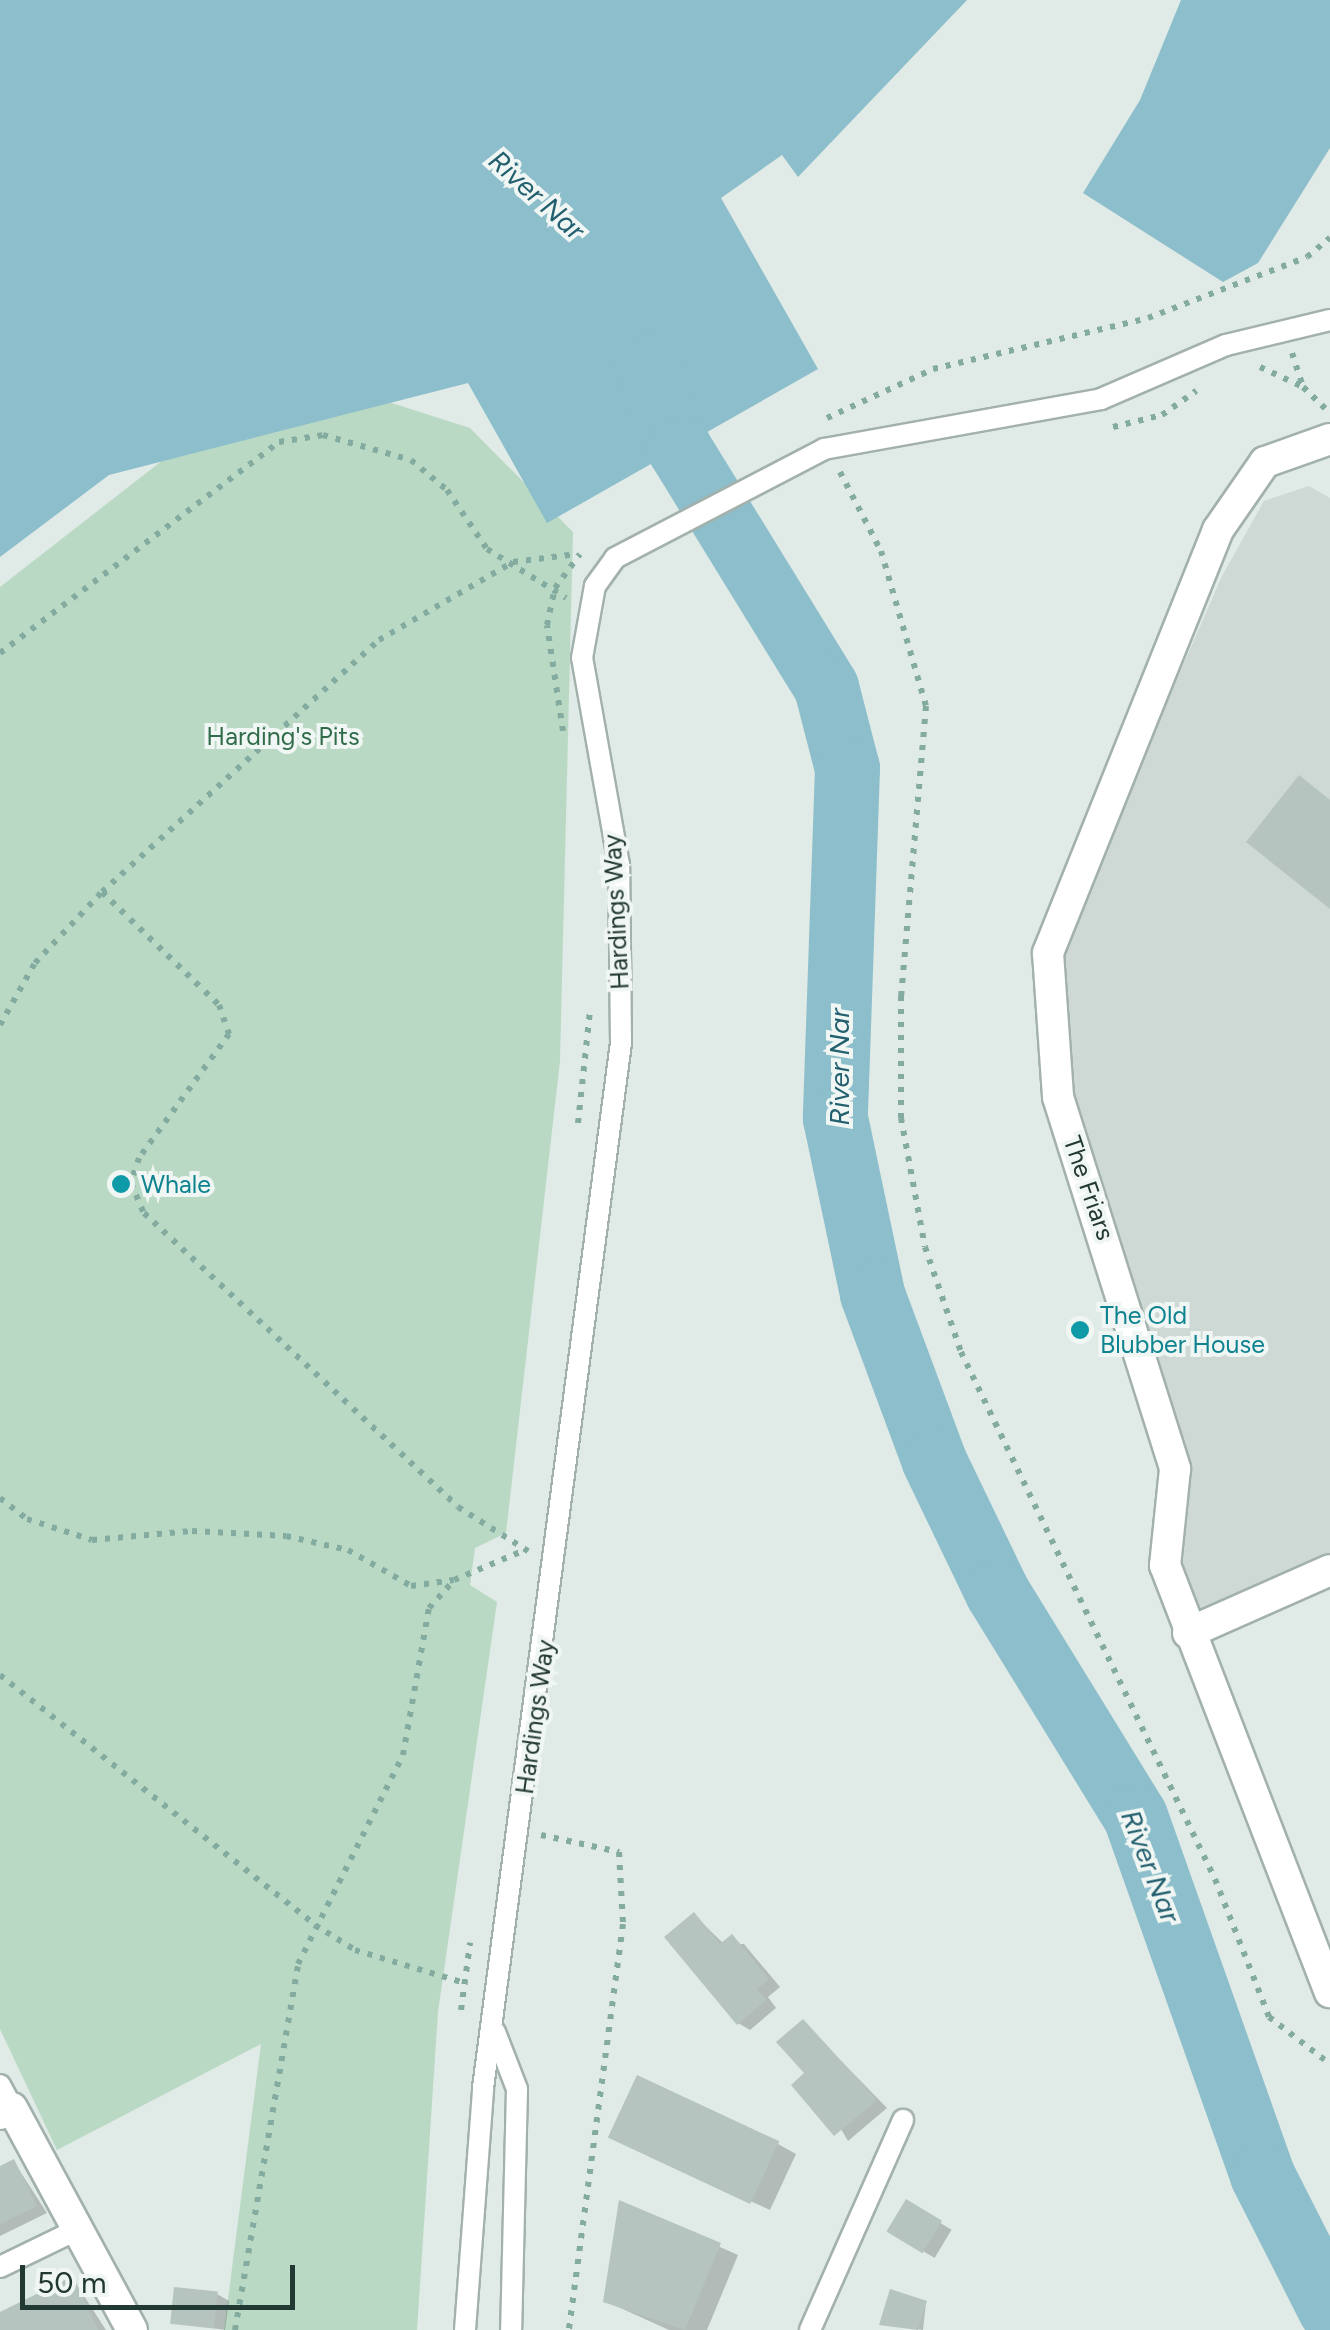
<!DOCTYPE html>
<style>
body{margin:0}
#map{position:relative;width:1330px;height:2330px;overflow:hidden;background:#e0eae6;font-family:Figtree,sans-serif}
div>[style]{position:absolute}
.built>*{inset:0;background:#ced9d5}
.green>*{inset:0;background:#bad9c4}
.water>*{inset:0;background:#8cbecb}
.shadow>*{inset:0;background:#0003;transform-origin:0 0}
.river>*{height:65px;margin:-32.5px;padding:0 32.5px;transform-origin:32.5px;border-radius:32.5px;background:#8cbecb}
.building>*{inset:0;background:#b5c4bf;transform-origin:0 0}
.path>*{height:6px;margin-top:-3px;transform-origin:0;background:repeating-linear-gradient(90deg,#83aba0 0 5px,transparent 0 13px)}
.roads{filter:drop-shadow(2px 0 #a3b1ad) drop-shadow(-2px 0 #a3b1ad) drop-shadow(0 2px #a3b1ad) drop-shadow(0 -2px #a3b1ad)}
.service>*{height:20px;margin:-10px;padding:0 10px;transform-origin:10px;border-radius:10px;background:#fff}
.minor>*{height:30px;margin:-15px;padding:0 15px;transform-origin:15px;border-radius:15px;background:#fff}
.dots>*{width:28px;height:28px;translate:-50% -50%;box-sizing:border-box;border:5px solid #f0f6f3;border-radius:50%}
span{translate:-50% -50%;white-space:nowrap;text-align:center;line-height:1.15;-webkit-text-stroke:8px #f0f6f3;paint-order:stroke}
.park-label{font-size:25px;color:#306c4a}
.street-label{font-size:25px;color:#223833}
.culture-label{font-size:25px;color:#0d838f}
.left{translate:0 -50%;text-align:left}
.water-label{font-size:28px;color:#225f6f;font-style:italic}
.scale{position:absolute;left:20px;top:2265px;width:275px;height:45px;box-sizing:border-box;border:5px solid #223833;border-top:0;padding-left:12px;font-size:30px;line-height:35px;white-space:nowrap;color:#223833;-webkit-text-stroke:8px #f0f6f3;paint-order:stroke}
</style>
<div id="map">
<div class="built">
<div style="clip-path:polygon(1309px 486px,1330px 498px,1330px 1568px,1187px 1622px,1166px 1453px,1065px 1115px,1061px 945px,1222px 576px,1264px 501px)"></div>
</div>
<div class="green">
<div style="clip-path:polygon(354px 391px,470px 428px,573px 532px,560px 1061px,506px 1533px,475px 1548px,470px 1585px,497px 1602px,438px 2012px,417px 2330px,224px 2330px,261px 2044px,57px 2150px,0 2029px,0 587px,222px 414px)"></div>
</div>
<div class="water">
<div style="clip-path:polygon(0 0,967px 0,798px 177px,782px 155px,721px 198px,818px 369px,547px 523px,468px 383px,109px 475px,0 557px)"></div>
<div style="clip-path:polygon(1181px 0,1330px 0,1330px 148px,1258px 263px,1223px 282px,1083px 193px,1140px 100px)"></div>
</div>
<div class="shadow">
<div style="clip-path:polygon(694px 1915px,724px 1944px,744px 1944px,780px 1987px,768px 1997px,776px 2008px,750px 2030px,738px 2023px)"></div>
<div style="clip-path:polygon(803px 2022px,887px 2108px,848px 2141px,808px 2073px)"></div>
<div style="clip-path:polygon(778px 2144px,796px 2154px,770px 2210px,646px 2153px)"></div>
<div style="clip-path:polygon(14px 2162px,47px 2213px,0 2236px,0 2169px)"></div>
<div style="clip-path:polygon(621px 2203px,738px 2255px,707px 2330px,669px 2330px,605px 2301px)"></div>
<div style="left:907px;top:2203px;width:52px;height:33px;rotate:31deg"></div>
<div style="clip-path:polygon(73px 2279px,106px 2330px,0 2330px,0 2315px)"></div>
<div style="clip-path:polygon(217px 2294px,229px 2301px,225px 2330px,172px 2322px)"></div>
<div style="clip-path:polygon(926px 2303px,923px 2330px,882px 2323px)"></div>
</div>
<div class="river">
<div style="left:647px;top:366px;width:88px;rotate:68.7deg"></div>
<div style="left:679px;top:448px;width:281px;rotate:58.4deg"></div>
<div style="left:826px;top:687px;width:84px;rotate:75.5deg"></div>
<div style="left:847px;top:768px;width:350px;rotate:92deg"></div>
<div style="left:835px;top:1118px;width:180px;rotate:78.1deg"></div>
<div style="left:872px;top:1294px;width:178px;rotate:69.6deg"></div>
<div style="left:934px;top:1461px;width:145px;rotate:64.3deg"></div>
<div style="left:997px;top:1592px;width:263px;rotate:58.4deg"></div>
<div style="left:1135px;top:1816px;width:381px;rotate:70.5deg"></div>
<div style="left:1262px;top:2175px;width:150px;rotate:63.1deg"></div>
</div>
<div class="building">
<div style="clip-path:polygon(1299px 775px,1330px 800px,1330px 909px,1246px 842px)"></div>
<div style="clip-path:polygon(694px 1912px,720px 1944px,732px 1934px,769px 1979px,757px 1989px,766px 2000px,737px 2025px,664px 1937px)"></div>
<div style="clip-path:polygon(803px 2019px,877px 2100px,834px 2136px,791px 2085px,804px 2073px,776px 2042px)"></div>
<div style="left:637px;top:2075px;width:157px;height:69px;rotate:25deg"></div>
<div style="clip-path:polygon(14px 2159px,37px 2206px,0 2224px,0 2166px)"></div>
<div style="left:906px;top:2199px;width:42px;height:38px;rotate:31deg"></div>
<div style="clip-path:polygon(619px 2200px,721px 2243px,685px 2330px,603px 2302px)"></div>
<div style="clip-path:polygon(73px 2276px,98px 2330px,0 2330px,0 2312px)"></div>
<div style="left:174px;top:2287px;width:44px;height:37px;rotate:6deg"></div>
<div style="clip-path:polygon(890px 2289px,927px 2301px,918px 2330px,879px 2325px)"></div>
</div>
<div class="path">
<div style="left:1292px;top:353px;width:36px;rotate:72deg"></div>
<div style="left:1303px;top:387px;width:32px;rotate:44deg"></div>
<div style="left:1260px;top:367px;width:47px;rotate:24.9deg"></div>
<div style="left:827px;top:418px;width:117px;rotate:-24.8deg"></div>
<div style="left:933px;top:369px;width:221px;rotate:-13.3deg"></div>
<div style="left:1148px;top:318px;width:170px;rotate:-21deg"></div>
<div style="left:1307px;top:257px;width:30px;rotate:-40deg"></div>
<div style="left:1113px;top:427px;width:50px;rotate:-13.8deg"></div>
<div style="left:1162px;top:415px;width:42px;rotate:-35.2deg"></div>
<div style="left:840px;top:472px;width:89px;rotate:62.6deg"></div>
<div style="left:881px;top:551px;width:161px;rotate:73.8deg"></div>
<div style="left:926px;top:706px;width:291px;rotate:94.9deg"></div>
<div style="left:901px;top:996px;width:122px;rotate:90deg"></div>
<div style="left:901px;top:1118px;width:131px;rotate:79.5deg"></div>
<div style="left:925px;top:1247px;width:111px;rotate:71.1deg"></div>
<div style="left:961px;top:1352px;width:585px;rotate:64.27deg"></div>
<div style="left:1215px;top:1879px;width:148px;rotate:68.6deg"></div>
<div style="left:1269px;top:2017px;width:77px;rotate:37.6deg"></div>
<div style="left:0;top:653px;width:350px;rotate:-37.1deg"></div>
<div style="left:279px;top:442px;width:45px;rotate:-9deg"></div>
<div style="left:323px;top:435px;width:91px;rotate:15.9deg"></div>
<div style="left:411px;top:460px;width:47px;rotate:39.8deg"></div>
<div style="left:447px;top:490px;width:71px;rotate:55.9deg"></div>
<div style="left:487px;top:549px;width:93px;rotate:31.8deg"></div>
<div style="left:563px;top:731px;width:107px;rotate:-98.6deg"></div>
<div style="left:547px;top:625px;width:38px;rotate:-78deg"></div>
<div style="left:555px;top:588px;width:42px;rotate:-53.7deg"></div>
<div style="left:102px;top:892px;width:163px;rotate:44deg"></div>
<div style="left:219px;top:1005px;width:31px;rotate:71deg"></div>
<div style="left:229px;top:1034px;width:153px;rotate:126deg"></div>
<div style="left:139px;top:1158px;width:26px;rotate:108deg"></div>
<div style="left:131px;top:1183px;width:33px;rotate:67deg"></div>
<div style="left:144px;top:1213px;width:430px;rotate:43.1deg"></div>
<div style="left:458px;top:1507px;width:83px;rotate:32.2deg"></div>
<div style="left:0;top:1025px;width:71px;rotate:-60.6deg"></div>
<div style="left:35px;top:963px;width:98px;rotate:-46.7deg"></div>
<div style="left:102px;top:892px;width:374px;rotate:-42.3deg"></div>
<div style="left:379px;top:640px;width:155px;rotate:-30.2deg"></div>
<div style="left:513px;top:562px;width:64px;rotate:-7.1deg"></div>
<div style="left:578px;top:1123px;width:113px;rotate:-83.9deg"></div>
<div style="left:0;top:1498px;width:34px;rotate:38deg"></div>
<div style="left:27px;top:1519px;width:68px;rotate:17.9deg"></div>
<div style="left:92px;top:1540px;width:100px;rotate:-5.1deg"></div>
<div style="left:192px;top:1531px;width:94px;rotate:3deg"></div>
<div style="left:286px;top:1536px;width:64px;rotate:12.7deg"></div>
<div style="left:348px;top:1550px;width:73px;rotate:29.7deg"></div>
<div style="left:411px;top:1586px;width:43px;rotate:-7.9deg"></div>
<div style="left:454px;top:1580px;width:77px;rotate:-22.9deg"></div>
<div style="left:0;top:1675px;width:402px;rotate:38.4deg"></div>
<div style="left:315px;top:1925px;width:47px;rotate:32deg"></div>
<div style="left:355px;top:1950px;width:115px;rotate:16.7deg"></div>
<div style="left:541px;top:1835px;width:80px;rotate:12.3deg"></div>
<div style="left:619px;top:1852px;width:72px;rotate:86.8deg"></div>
<div style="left:623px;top:1924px;width:410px;rotate:97.6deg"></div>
<div style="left:461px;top:2010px;width:68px;rotate:-82.3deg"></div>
<div style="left:235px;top:2330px;width:371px;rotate:-80.2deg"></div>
<div style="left:298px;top:1964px;width:234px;rotate:-63.3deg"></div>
<div style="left:403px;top:1755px;width:149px;rotate:-80deg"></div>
<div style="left:429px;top:1608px;width:38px;rotate:-48deg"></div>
</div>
<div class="roads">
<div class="service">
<div style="left:495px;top:2032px;width:61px;rotate:68.9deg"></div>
<div style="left:517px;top:2089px;width:241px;rotate:91.4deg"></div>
<div style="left:0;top:2085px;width:26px;rotate:62deg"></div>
<div style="left:0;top:2267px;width:82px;rotate:-25.9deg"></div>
<div style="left:465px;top:2330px;width:243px;rotate:-85.7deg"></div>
<div style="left:483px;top:2088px;width:1054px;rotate:-82.48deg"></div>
<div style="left:621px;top:1043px;width:178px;rotate:-90.6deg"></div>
<div style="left:619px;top:865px;width:210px;rotate:-100.1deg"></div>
<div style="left:582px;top:658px;width:73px;rotate:-79.8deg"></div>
<div style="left:595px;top:586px;width:34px;rotate:-54deg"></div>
<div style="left:615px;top:558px;width:236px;rotate:-27.5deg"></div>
<div style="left:824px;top:449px;width:281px;rotate:-10.2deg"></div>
<div style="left:1101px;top:399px;width:136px;rotate:-23.4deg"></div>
<div style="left:1226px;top:345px;width:107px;rotate:-13.5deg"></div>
<div style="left:810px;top:2330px;width:230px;rotate:-66.1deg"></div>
</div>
<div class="minor">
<div style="left:1330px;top:439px;width:69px;rotate:160.5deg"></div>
<div style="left:1265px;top:462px;width:83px;rotate:124.7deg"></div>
<div style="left:1218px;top:530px;width:456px;rotate:111.9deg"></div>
<div style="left:1048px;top:953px;width:144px;rotate:86deg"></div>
<div style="left:1058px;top:1097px;width:390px;rotate:72.5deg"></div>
<div style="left:1175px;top:1469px;width:97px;rotate:95.9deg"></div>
<div style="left:1165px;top:1565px;width:458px;rotate:68.9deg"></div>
<div style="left:1188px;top:1633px;width:155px;rotate:-23.9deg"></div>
<div style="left:0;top:2114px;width:13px;rotate:-27deg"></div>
<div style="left:12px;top:2108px;width:252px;rotate:61.6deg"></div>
</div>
</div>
<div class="dots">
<div style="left:121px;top:1184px;background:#0f9aa8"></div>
<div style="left:1080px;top:1330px;background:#0f9aa8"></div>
</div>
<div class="park-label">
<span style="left:283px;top:736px">Harding's Pits</span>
</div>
<div class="street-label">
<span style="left:616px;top:912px;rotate:-93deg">Hardings Way</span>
<span style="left:1089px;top:1188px;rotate:71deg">The Friars</span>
<span style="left:535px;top:1717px;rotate:-82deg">Hardings Way</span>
</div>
<div class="culture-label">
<span class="left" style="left:141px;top:1184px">Whale</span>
<span class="left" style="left:1100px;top:1330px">The Old<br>Blubber House</span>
</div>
<div class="water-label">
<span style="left:537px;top:195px;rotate:42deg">River Nar</span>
<span style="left:839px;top:1067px;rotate:-90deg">River Nar</span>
<span style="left:1151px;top:1866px;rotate:69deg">River Nar</span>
</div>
<div class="scale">50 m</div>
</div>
